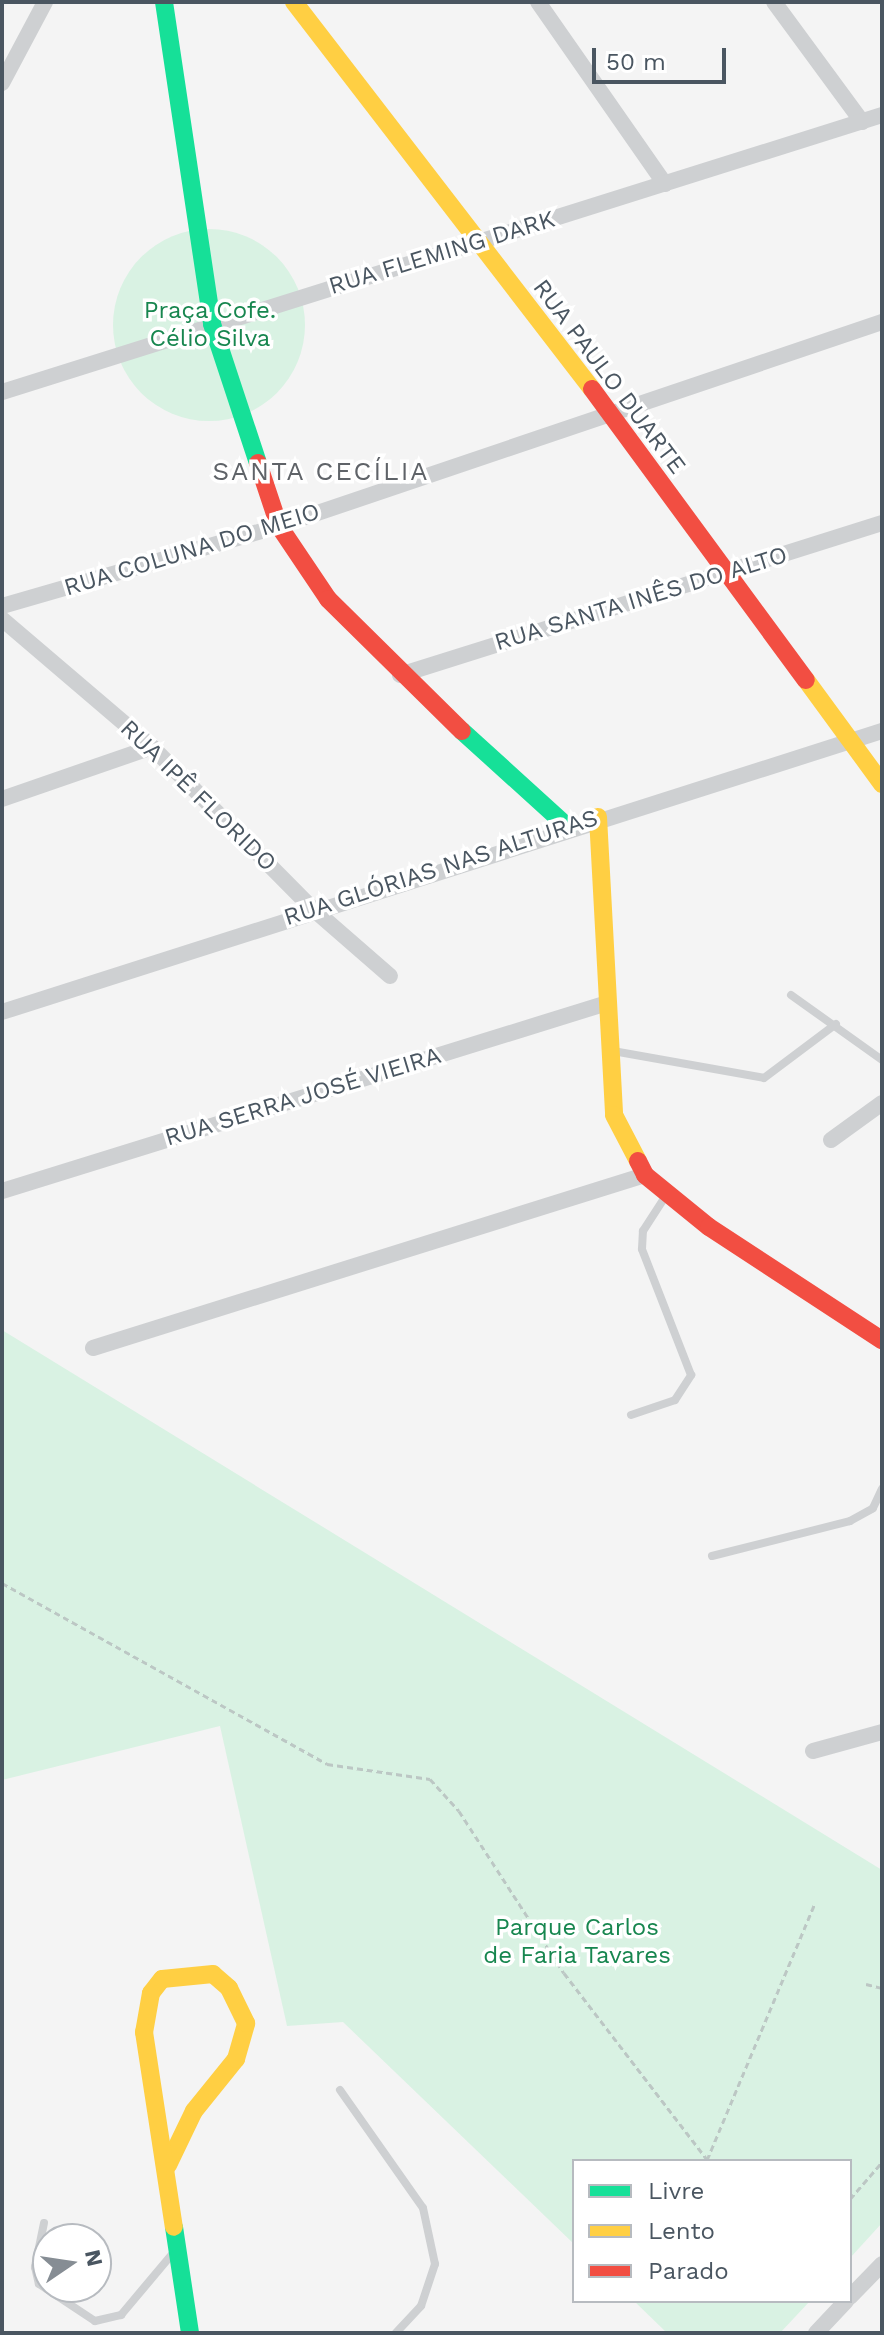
<!DOCTYPE html>
<meta charset="utf-8">
<style>
body{margin:0}
#map{position:relative;width:884px;height:2335px;overflow:hidden;background:#f4f4f4;font-family:"Work Sans",sans-serif}
div>[style]{position:absolute}
.green>*{inset:0;background:#d9f2e3}
.round{border-radius:50%}
.path>*{height:3px;margin-top:-1.5px;transform-origin:0;background:repeating-linear-gradient(90deg,#bcc7c4 0 6px,transparent 0 10px)}
.lane>*{height:8px;margin:-4px;padding:0 4px;transform-origin:4px;border-radius:4px;background:#ced0d2}
.street>*{height:16px;margin:-8px;padding:0 8px;transform-origin:8px;border-radius:8px;background:#ced0d2}
.fast>*{height:18px;margin:-9px;padding:0 9px;transform-origin:9px;border-radius:9px;background:#16e098}
.slow>*{height:18px;margin:-9px;padding:0 9px;transform-origin:9px;border-radius:9px;background:#ffcf43}
.jam>*{height:18px;margin:-9px;padding:0 9px;transform-origin:9px;border-radius:9px;background:#f24e42}
span{translate:-50% -50%;white-space:nowrap;text-align:center;line-height:1.15;-webkit-text-stroke:7px #fff;paint-order:stroke}
.street-label{font-size:24px;color:#4a5661}
.park-label{font-size:24px;color:#17864f}
.neighbourhood-label{font-size:26px;color:#5f6368;letter-spacing:2px}
.frame{position:absolute;inset:0;border:4px solid #4a5661;pointer-events:none}
.legend{position:absolute;left:572px;top:2159px;width:280px;height:144px;box-sizing:border-box;background:#fff;border:2px solid #b7bbc0;margin:0;padding:10px 14px;list-style:none;font-size:24px;color:#4a5661}
.legend li{display:flex;align-items:center;gap:16px;height:40px}
.legend b{width:40px;border:2px solid #b7bbc0}
.north{position:absolute;left:32px;top:2223px;width:80px;height:80px;box-sizing:border-box;background:#fff;border:2px solid #b7bbc0;border-radius:50%;rotate:77deg;font-size:22px;font-weight:700;line-height:32px;text-align:center;color:#4a5661}
.north::after{content:'';display:block;margin:auto;width:28px;height:36px;background:#868d94;clip-path:polygon(50% 0,100% 100%,50% 72%,0 100%)}
.scale{position:absolute;left:592px;top:48px;width:134px;height:36px;box-sizing:border-box;border:4px solid #4a5661;border-top:0;padding-left:10px;font-size:24px;line-height:28px;white-space:nowrap;color:#4a5661;-webkit-text-stroke:6px #fff;paint-order:stroke}
</style>
<div id="map">
<div class="green">
<div class="round" style="left:113px;top:229px;width:192px;height:192px"></div>
<div style="clip-path:polygon(2px 1330px,882px 1870px,882px 2223px,850px 2258px,850px 2161px,574px 2161px,574px 2244px,343px 2022px,287px 2026px,220px 1726px,2px 1780px)"></div>
<div style="clip-path:polygon(634px 2301px,810px 2301px,780px 2333px,667px 2333px)"></div>
</div>
<div class="path">
<div style="left:2px;top:1583px;width:372px;rotate:29.1deg"></div>
<div style="left:327px;top:1764px;width:104px;rotate:8.3deg"></div>
<div style="left:430px;top:1779px;width:43px;rotate:47.8deg"></div>
<div style="left:459px;top:1811px;width:193px;rotate:57.1deg"></div>
<div style="left:564px;top:1973px;width:237px;rotate:52.5deg"></div>
<div style="left:866px;top:1984px;width:16px;rotate:14deg"></div>
<div style="left:707px;top:2160px;width:277px;rotate:-67.2deg"></div>
<div style="left:850px;top:2199px;width:49px;rotate:-49.1deg"></div>
</div>
<div class="lane">
<div style="left:791px;top:995px;width:112px;rotate:35.5deg"></div>
<div style="left:613px;top:1051px;width:153px;rotate:10.1deg"></div>
<div style="left:764px;top:1078px;width:90px;rotate:-36.9deg"></div>
<div style="left:631px;top:1415px;width:46px;rotate:-18.8deg"></div>
<div style="left:675px;top:1400px;width:30px;rotate:-57deg"></div>
<div style="left:691px;top:1375px;width:135px;rotate:-111.3deg"></div>
<div style="left:642px;top:1249px;width:18px;rotate:-87deg"></div>
<div style="left:643px;top:1231px;width:40px;rotate:-57.1deg"></div>
<div style="left:712px;top:1556px;width:142px;rotate:-14.2deg"></div>
<div style="left:850px;top:1521px;width:26px;rotate:-29deg"></div>
<div style="left:873px;top:1508px;width:21px;rotate:-65deg"></div>
<div style="left:340px;top:2090px;width:144px;rotate:54.9deg"></div>
<div style="left:423px;top:2208px;width:57px;rotate:77.9deg"></div>
<div style="left:435px;top:2264px;width:44px;rotate:108.4deg"></div>
<div style="left:421px;top:2306px;width:37px;rotate:133deg"></div>
<div style="left:44px;top:2223px;width:45px;rotate:101.6deg"></div>
<div style="left:35px;top:2267px;width:17px;rotate:77deg"></div>
<div style="left:39px;top:2284px;width:67px;rotate:33.5deg"></div>
<div style="left:95px;top:2321px;width:27px;rotate:-13deg"></div>
<div style="left:121px;top:2315px;width:81px;rotate:-50deg"></div>
</div>
<div class="street">
<div style="left:538px;top:2px;width:222px;rotate:55.1deg"></div>
<div style="left:774px;top:2px;width:149px;rotate:53.7deg"></div>
<div style="left:2px;top:83px;width:92px;rotate:-62deg"></div>
<div style="left:2px;top:392px;width:923px;rotate:-17.47deg"></div>
<div style="left:2px;top:606px;width:288px;rotate:-16.1deg"></div>
<div style="left:279px;top:526px;width:637px;rotate:-18.69deg"></div>
<div style="left:2px;top:619px;width:197px;rotate:40.5deg"></div>
<div style="left:152px;top:747px;width:228px;rotate:45.2deg"></div>
<div style="left:313px;top:909px;width:102px;rotate:41deg"></div>
<div style="left:400px;top:675px;width:505px;rotate:-17.5deg"></div>
<div style="left:2px;top:799px;width:159px;rotate:-19.1deg"></div>
<div style="left:2px;top:1012px;width:924px;rotate:-17.71deg"></div>
<div style="left:831px;top:1140px;width:63px;rotate:-36deg"></div>
<div style="left:2px;top:1191px;width:630px;rotate:-17.26deg"></div>
<div style="left:93px;top:1348px;width:578px;rotate:-17.4deg"></div>
<div style="left:813px;top:1751px;width:72px;rotate:-15.4deg"></div>
<div style="left:850px;top:2297px;width:46px;rotate:-45.9deg"></div>
<div style="left:816px;top:2333px;width:44px;rotate:-46.8deg"></div>
</div>
<div class="fast">
<div style="left:164px;top:2px;width:326px;rotate:81.5deg"></div>
<div style="left:212px;top:324px;width:146px;rotate:71.7deg"></div>
<div style="left:462px;top:731px;width:143px;rotate:42.2deg"></div>
<div style="left:174px;top:2227px;width:107px;rotate:81.4deg"></div>
</div>
<div class="slow">
<div style="left:294px;top:2px;width:488px;rotate:52.4deg"></div>
<div style="left:806px;top:680px;width:129px;rotate:53.8deg"></div>
<div style="left:598px;top:817px;width:298px;rotate:86.9deg"></div>
<div style="left:614px;top:1115px;width:52px;rotate:62.4deg"></div>
<div style="left:168px;top:2165px;width:60px;rotate:-64.3deg"></div>
<div style="left:194px;top:2111px;width:67px;rotate:-51.1deg"></div>
<div style="left:236px;top:2059px;width:37px;rotate:-74deg"></div>
<div style="left:246px;top:2023px;width:39px;rotate:-116deg"></div>
<div style="left:229px;top:1988px;width:21px;rotate:-139deg"></div>
<div style="left:213px;top:1974px;width:51px;rotate:174.4deg"></div>
<div style="left:162px;top:1979px;width:18px;rotate:128deg"></div>
<div style="left:151px;top:1993px;width:40px;rotate:100deg"></div>
<div style="left:144px;top:2032px;width:197px;rotate:81.3deg"></div>
</div>
<div class="jam">
<div style="left:592px;top:389px;width:361px;rotate:53.7deg"></div>
<div style="left:258px;top:463px;width:66px;rotate:71.6deg"></div>
<div style="left:279px;top:526px;width:88px;rotate:56.1deg"></div>
<div style="left:328px;top:599px;width:188px;rotate:44.6deg"></div>
<div style="left:638px;top:1161px;width:16px;rotate:63deg"></div>
<div style="left:645px;top:1175px;width:82px;rotate:39.1deg"></div>
<div style="left:709px;top:1227px;width:207px;rotate:33.2deg"></div>
</div>
<div class="street-label">
<span style="left:442px;top:253px;rotate:-17deg">RUA FLEMING DARK</span>
<span style="left:609px;top:377px;rotate:53deg">RUA PAULO DUARTE</span>
<span style="left:192px;top:550px;rotate:-17deg">RUA COLUNA DO MEIO</span>
<span style="left:641px;top:599px;rotate:-17deg">RUA SANTA INÊS DO ALTO</span>
<span style="left:198px;top:796px;rotate:44deg">RUA IPÊ FLORIDO</span>
<span style="left:441px;top:868px;rotate:-18deg">RUA GLÓRIAS NAS ALTURAS</span>
<span style="left:303px;top:1097px;rotate:-17deg">RUA SERRA JOSÉ VIEIRA</span>
</div>
<div class="park-label">
<span style="left:210px;top:325px">Praça Cofe.<br>Célio Silva</span>
<span style="left:577px;top:1942px">Parque Carlos<br>de Faria Tavares</span>
</div>
<div class="neighbourhood-label">
<span style="left:321px;top:472px">SANTA CECÍLIA</span>
</div>
<div class="frame"></div>
<ul class="legend">
<li><b style="height:10px;background:#16e098"></b>Livre</li>
<li><b style="height:10px;background:#ffcf43"></b>Lento</li>
<li><b style="height:10px;background:#f24e42"></b>Parado</li>
</ul>
<div class="north">N</div>
<div class="scale">50 m</div>
</div>
